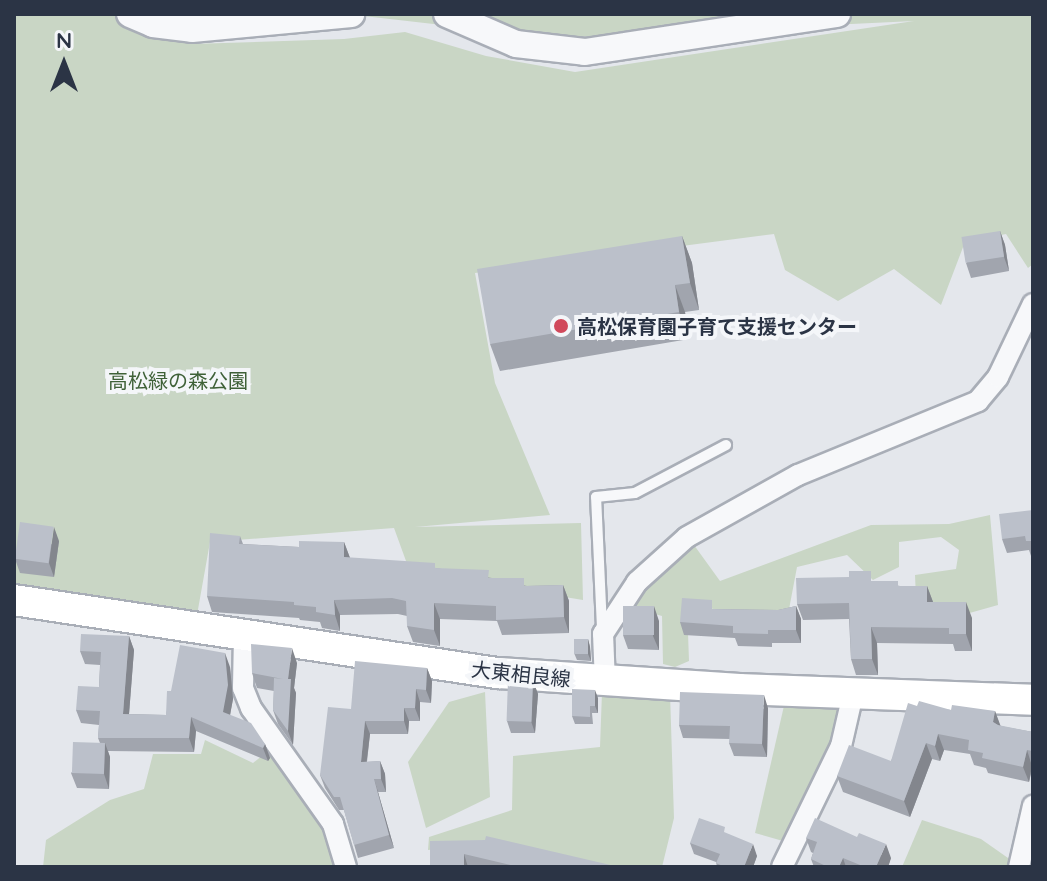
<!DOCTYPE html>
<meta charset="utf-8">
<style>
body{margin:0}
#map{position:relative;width:1047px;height:881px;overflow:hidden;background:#e4e7ec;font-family:Quicksand,"Noto Sans JP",sans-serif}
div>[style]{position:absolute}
.green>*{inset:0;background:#c9d6c5}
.roads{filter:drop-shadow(2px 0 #a9aeb7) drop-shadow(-2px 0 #a9aeb7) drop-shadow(0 2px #a9aeb7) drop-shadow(0 -2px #a9aeb7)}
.service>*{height:10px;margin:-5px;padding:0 5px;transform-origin:5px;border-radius:5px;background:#f7f8fa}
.minor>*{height:20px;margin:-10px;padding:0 10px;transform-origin:10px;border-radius:10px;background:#f7f8fa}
.tertiary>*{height:26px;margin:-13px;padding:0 13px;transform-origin:13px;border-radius:13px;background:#f7f8fa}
.secondary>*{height:30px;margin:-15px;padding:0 15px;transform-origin:15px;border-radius:15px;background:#fff}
.wall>*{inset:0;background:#a1a5ae}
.shaded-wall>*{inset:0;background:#83868d}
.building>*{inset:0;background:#bbc0ca;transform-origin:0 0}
.dots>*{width:22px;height:22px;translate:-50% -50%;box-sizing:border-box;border:4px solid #f4f6f9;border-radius:50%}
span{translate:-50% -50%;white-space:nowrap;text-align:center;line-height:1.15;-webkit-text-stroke:8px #f4f6f9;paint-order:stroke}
.poi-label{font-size:20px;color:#2b3445;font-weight:700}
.left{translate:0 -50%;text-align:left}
.park-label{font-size:20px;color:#3f6138}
.street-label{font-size:20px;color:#2b3445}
.frame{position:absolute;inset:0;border:16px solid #2b3445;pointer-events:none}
.north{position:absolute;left:24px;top:24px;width:80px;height:80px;-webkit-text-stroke:6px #f4f6f9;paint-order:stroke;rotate:0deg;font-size:22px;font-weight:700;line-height:32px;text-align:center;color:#2b3445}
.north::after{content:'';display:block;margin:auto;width:28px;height:36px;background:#2b3445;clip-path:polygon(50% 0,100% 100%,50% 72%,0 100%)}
</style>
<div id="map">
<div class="green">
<div style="clip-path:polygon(14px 14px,188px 14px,120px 17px,192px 44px,344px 39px,405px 32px,486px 56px,575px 72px,914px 21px,557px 38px,346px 14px,1033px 14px,1033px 264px,1028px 268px,1006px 234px,965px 242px,941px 305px,894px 269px,838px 301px,785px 270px,774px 234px,475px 273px,495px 383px,550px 515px,415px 527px,581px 523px,583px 600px,410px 572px,394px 528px,210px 542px,197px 615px,14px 586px)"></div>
<div style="clip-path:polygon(990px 515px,998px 605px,966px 614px,916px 598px,915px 575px,956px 569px,959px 550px,941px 537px,899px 542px,899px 567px,873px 580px,847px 555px,797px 567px,787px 620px,687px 605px,689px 661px,675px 667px,663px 664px,662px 616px,630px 607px,647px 583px,694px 545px,720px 581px,871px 525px,949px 524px)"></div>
<div style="clip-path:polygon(485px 692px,490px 797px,426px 828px,408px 762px,449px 702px)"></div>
<div style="clip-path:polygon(602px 692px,670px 693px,674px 818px,662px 867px,600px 867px,501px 842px,428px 850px,429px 837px,512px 810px,513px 756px,600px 747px)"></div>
<div style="clip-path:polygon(786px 697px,849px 701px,829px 755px,783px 841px,755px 833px)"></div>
<div style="clip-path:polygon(205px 740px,253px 763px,273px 747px,319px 821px,336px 867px,43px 867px,46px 840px,110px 800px,144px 789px,153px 754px,201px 754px)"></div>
<div style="clip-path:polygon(922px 820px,981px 839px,1008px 858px,1008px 867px,902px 867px)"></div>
</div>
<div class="roads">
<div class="service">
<div style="left:602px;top:628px;width:131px;rotate:-92.6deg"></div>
<div style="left:596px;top:497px;width:39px;rotate:-6deg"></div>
<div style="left:635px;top:493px;width:103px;rotate:-27.8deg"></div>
</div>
<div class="minor">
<div style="left:244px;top:635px;width:53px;rotate:91.1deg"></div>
<div style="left:243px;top:688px;width:22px;rotate:68deg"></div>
<div style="left:251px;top:708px;width:142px;rotate:54.7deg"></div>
<div style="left:333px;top:824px;width:45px;rotate:73.2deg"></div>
<div style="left:605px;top:683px;width:49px;rotate:-92.3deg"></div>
<div style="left:603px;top:634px;width:62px;rotate:-56.8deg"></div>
<div style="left:637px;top:582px;width:67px;rotate:-42deg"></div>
<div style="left:687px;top:537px;width:127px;rotate:-29.2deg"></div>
<div style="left:798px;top:475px;width:195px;rotate:-22.3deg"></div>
<div style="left:978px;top:401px;width:31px;rotate:-50deg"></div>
<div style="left:998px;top:377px;width:81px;rotate:-64.4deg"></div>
<div style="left:782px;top:867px;width:135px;rotate:-64deg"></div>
<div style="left:841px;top:746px;width:53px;rotate:-77deg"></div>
<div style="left:1019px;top:867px;width:63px;rotate:-77.1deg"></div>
</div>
<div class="tertiary">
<div style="left:130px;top:14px;width:25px;rotate:23deg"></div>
<div style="left:153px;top:24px;width:39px;rotate:7deg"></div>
<div style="left:192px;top:29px;width:160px;rotate:-5.4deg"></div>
<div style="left:447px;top:14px;width:75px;rotate:23.5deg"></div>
<div style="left:516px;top:44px;width:69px;rotate:6.6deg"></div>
<div style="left:585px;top:52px;width:255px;rotate:-8.6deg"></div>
</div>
<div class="secondary">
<div style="left:14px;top:600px;width:490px;rotate:8.6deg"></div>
<div style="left:499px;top:673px;width:241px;rotate:3.8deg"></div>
<div style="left:739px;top:689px;width:294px;rotate:2.1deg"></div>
</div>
</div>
<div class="wall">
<div style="clip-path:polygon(1000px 231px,1005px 245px,1009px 271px,971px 278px,966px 263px)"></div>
<div style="clip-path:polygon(682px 236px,692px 263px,699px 310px,685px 312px,689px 339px,500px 371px,490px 344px)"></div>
<div style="clip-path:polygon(1033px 510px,1033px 556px,1031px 556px,1029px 550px,1007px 553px,1002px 539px)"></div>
<div style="clip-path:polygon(240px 536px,243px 544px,299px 547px,344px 542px,350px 558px,436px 568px,492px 578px,527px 586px,563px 585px,569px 601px,569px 633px,502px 635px,497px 621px,440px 619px,440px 646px,413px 642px,407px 626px,407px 616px,398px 614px,340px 615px,340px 631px,322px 628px,320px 622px,300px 620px,299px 618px,212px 612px,207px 596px)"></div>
<div style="clip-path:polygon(59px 541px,54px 577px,20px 573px,15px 559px)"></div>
<div style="clip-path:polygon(874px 581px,900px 586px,927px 586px,933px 602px,972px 618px,972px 651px,955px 651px,953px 644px,877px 643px,878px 675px,856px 675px,851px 659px,849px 619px,803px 620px,797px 604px)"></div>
<div style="clip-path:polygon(796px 606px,801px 619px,801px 643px,772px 643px,772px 647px,738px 646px,735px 638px,684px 635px,680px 622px,716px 609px,778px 610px)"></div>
<div style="clip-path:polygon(659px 621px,659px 650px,628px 649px,623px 635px)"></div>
<div style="clip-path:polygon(129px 636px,134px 650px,129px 714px,166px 715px,171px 691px,230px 667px,233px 699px,230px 715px,265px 744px,270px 758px,268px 761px,196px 731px,194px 752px,108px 751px,110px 757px,109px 789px,77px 788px,71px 773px,100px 743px,98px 738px,99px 725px,81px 723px,76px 710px,99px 687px,100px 665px,85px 664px,80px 651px)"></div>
<div style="clip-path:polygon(588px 639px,590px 647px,591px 661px,577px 660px,574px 653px)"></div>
<div style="clip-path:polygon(297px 663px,294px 688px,296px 693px,293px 745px,278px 724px,273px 710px,274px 691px,257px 688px,252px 673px)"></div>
<div style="clip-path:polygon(427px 668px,432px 681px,431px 703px,420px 702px,420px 721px,409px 721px,408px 734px,370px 734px,367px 762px,380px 761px,385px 774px,386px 792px,378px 792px,394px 848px,358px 858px,344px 810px,339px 810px,325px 788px,320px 775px,351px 709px)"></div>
<div style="clip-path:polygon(533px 681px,538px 694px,535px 733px,511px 733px,507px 721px)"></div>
<div style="clip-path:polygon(598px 698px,598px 713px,592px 713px,593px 724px,575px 724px,572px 716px)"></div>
<div style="clip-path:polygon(917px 706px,951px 710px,995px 711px,1000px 726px,1033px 732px,1033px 766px,1029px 782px,988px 773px,986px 768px,974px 765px,970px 754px,944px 750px,940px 761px,932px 759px,910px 817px,843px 792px,837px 776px,891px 761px)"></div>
<div style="clip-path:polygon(768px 708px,767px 757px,734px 756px,729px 743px,730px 739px,683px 738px,679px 725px)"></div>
<div style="clip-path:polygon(728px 834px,757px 856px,753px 867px,717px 867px,716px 862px,694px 854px,690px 843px)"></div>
<div style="clip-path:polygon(806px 838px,891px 858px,888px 867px,814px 867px,811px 859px,813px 853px,811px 852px)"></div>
<div style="clip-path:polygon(430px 841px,619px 867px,430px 867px)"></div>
</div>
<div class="shaded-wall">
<div style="clip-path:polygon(1000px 231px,1005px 245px,1009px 271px,1004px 257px)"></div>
<div style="clip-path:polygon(682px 236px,692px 263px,699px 310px,690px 283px)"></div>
<div style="clip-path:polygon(675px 285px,685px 312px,689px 339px,679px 312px)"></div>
<div style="clip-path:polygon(54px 527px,59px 541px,54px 577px,49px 563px)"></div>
<div style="clip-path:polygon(344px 542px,350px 558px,344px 557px)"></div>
<div style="clip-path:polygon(563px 585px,569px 601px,569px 633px,564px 617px)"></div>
<div style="clip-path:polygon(927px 586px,933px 602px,927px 602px)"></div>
<div style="clip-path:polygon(334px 600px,340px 615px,340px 631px,335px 615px)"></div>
<div style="clip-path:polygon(966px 602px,972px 618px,972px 651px,966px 634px)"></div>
<div style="clip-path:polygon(434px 603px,440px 619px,440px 646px,434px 630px)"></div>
<div style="clip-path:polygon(654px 606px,659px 621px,659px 650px,653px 636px)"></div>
<div style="clip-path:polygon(796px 606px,801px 619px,801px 643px,796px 630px)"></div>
<div style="clip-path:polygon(871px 627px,877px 643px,878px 675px,872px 659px)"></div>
<div style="clip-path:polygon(129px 636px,134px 650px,128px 727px,123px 714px)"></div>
<div style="clip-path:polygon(588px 639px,590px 647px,591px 661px,588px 654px)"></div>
<div style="clip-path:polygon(292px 648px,297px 663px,294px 688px,296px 693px,293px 745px,288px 731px,288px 679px)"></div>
<div style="clip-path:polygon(225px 653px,230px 667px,233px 699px,228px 726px,223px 712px)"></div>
<div style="clip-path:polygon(427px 668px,432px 681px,431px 703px,426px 690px)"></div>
<div style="clip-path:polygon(533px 681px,538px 694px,535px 733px,531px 721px)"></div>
<div style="clip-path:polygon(416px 689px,420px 702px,420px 721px,415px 708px)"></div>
<div style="clip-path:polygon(595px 690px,598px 698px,598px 713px,595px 706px)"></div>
<div style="clip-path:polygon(764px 695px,768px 708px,767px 757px,762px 744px)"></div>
<div style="clip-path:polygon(404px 708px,409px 721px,408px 734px,404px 721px)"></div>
<div style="clip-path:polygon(995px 711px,1001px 727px,993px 722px)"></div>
<div style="clip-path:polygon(191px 717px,196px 731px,194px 752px,189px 738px)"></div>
<div style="clip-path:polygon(365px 721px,370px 734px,365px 775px,361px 762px)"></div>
<div style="clip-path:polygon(938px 734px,944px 750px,940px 761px,935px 746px)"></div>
<div style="clip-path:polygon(105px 743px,110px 757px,109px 789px,104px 774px)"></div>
<div style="clip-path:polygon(926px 743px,932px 759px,910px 817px,904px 801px)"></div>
<div style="clip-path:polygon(265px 744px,270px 758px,268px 761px,263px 748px)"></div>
<div style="clip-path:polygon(1027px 750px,1032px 766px,1029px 782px,1023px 767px)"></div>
<div style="clip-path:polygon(380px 761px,385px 774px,386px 792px,381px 779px)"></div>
<div style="clip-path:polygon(374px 779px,378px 792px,394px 848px,389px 835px)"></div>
<div style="clip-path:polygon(753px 844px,757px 856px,753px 867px,744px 867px)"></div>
<div style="clip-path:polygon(886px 844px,891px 858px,888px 867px,876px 867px)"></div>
<div style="clip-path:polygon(464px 854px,468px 867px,465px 867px,464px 865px)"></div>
<div style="clip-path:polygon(843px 858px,846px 867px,839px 867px)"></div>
</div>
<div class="building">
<div style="left:1000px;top:231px;width:26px;height:39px;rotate:81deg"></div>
<div style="clip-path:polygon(682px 236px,690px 283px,675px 285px,679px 312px,490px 344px,477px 269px)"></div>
<div style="clip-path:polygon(1033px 510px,1033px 541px,1026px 541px,1025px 536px,1002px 539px,999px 514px)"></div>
<div style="left:20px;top:522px;width:34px;height:37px;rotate:8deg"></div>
<div style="clip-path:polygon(210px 533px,240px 536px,239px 544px,299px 547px,299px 541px,344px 542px,344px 557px,435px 563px,435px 568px,489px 570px,488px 578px,524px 578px,524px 586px,563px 585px,564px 617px,496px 620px,496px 606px,434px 603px,434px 630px,407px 626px,406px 601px,392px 598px,334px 600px,335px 615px,316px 612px,316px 607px,294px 605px,294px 602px,207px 596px)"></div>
<div style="clip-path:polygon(849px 571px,871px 571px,871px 581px,898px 581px,898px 586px,927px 586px,927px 602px,966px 602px,966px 634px,949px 634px,949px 628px,871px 627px,872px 659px,851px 659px,849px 603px,797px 604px,796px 578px,849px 577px)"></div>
<div style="clip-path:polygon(682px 598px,712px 600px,712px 609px,778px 610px,796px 606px,796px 630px,768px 630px,768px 634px,733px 633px,733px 626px,680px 622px)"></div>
<div style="left:623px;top:606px;width:31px;height:29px"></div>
<div style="clip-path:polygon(81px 634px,129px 636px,123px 714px,166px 715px,167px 691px,171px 691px,180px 645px,225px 653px,228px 685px,223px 712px,251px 723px,265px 744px,263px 748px,191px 717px,189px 738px,98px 738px,100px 711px,76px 710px,78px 686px,99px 687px,101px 652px,80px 651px)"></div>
<div style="left:588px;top:639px;width:15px;height:14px;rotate:90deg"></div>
<div style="clip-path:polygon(251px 644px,292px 648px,288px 679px,291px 679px,288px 731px,273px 710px,274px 678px,283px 679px,252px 673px)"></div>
<div style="clip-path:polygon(355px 661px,427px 668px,426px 690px,416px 689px,415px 708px,404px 708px,404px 721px,365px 721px,361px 762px,380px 761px,381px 779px,374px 779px,389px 835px,354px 845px,340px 797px,334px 797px,320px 775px,328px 707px,351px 709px)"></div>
<div style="left:508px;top:680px;width:25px;height:41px;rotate:2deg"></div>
<div style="clip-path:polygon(572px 689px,595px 690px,595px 706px,590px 706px,590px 717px,572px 716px)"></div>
<div style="clip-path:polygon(680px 692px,764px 695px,762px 744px,729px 743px,730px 726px,679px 725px)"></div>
<div style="clip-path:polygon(919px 701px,951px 710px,952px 705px,995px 711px,993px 722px,998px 725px,1033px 732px,1033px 751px,1027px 750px,1023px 767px,982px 758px,983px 753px,968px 750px,969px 740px,938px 734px,935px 746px,926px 743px,904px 801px,837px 776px,849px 745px,891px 761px,908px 703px,917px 706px)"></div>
<div style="left:73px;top:742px;width:32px;height:31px;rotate:2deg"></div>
<div style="clip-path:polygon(699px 818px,725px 827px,724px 832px,753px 844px,744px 867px,725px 867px,716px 863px,720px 854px,690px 843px)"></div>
<div style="clip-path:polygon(815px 818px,857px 837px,859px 833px,886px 844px,876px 867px,865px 867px,843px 858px,839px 867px,828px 867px,811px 859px,817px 842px,806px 838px)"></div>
<div style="clip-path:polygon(486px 836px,619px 867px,519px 867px,464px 854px,464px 865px,430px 866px,430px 841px,485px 840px)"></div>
</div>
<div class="dots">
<div style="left:561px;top:326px;background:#d1495b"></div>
</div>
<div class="poi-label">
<span class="left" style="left:577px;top:326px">高松保育園子育て支援センター</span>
</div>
<div class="park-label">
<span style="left:178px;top:380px">高松緑の森公園</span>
</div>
<div class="street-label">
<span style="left:521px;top:674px;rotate:6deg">大東相良線</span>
</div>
<div class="frame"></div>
<div class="north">N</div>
</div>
